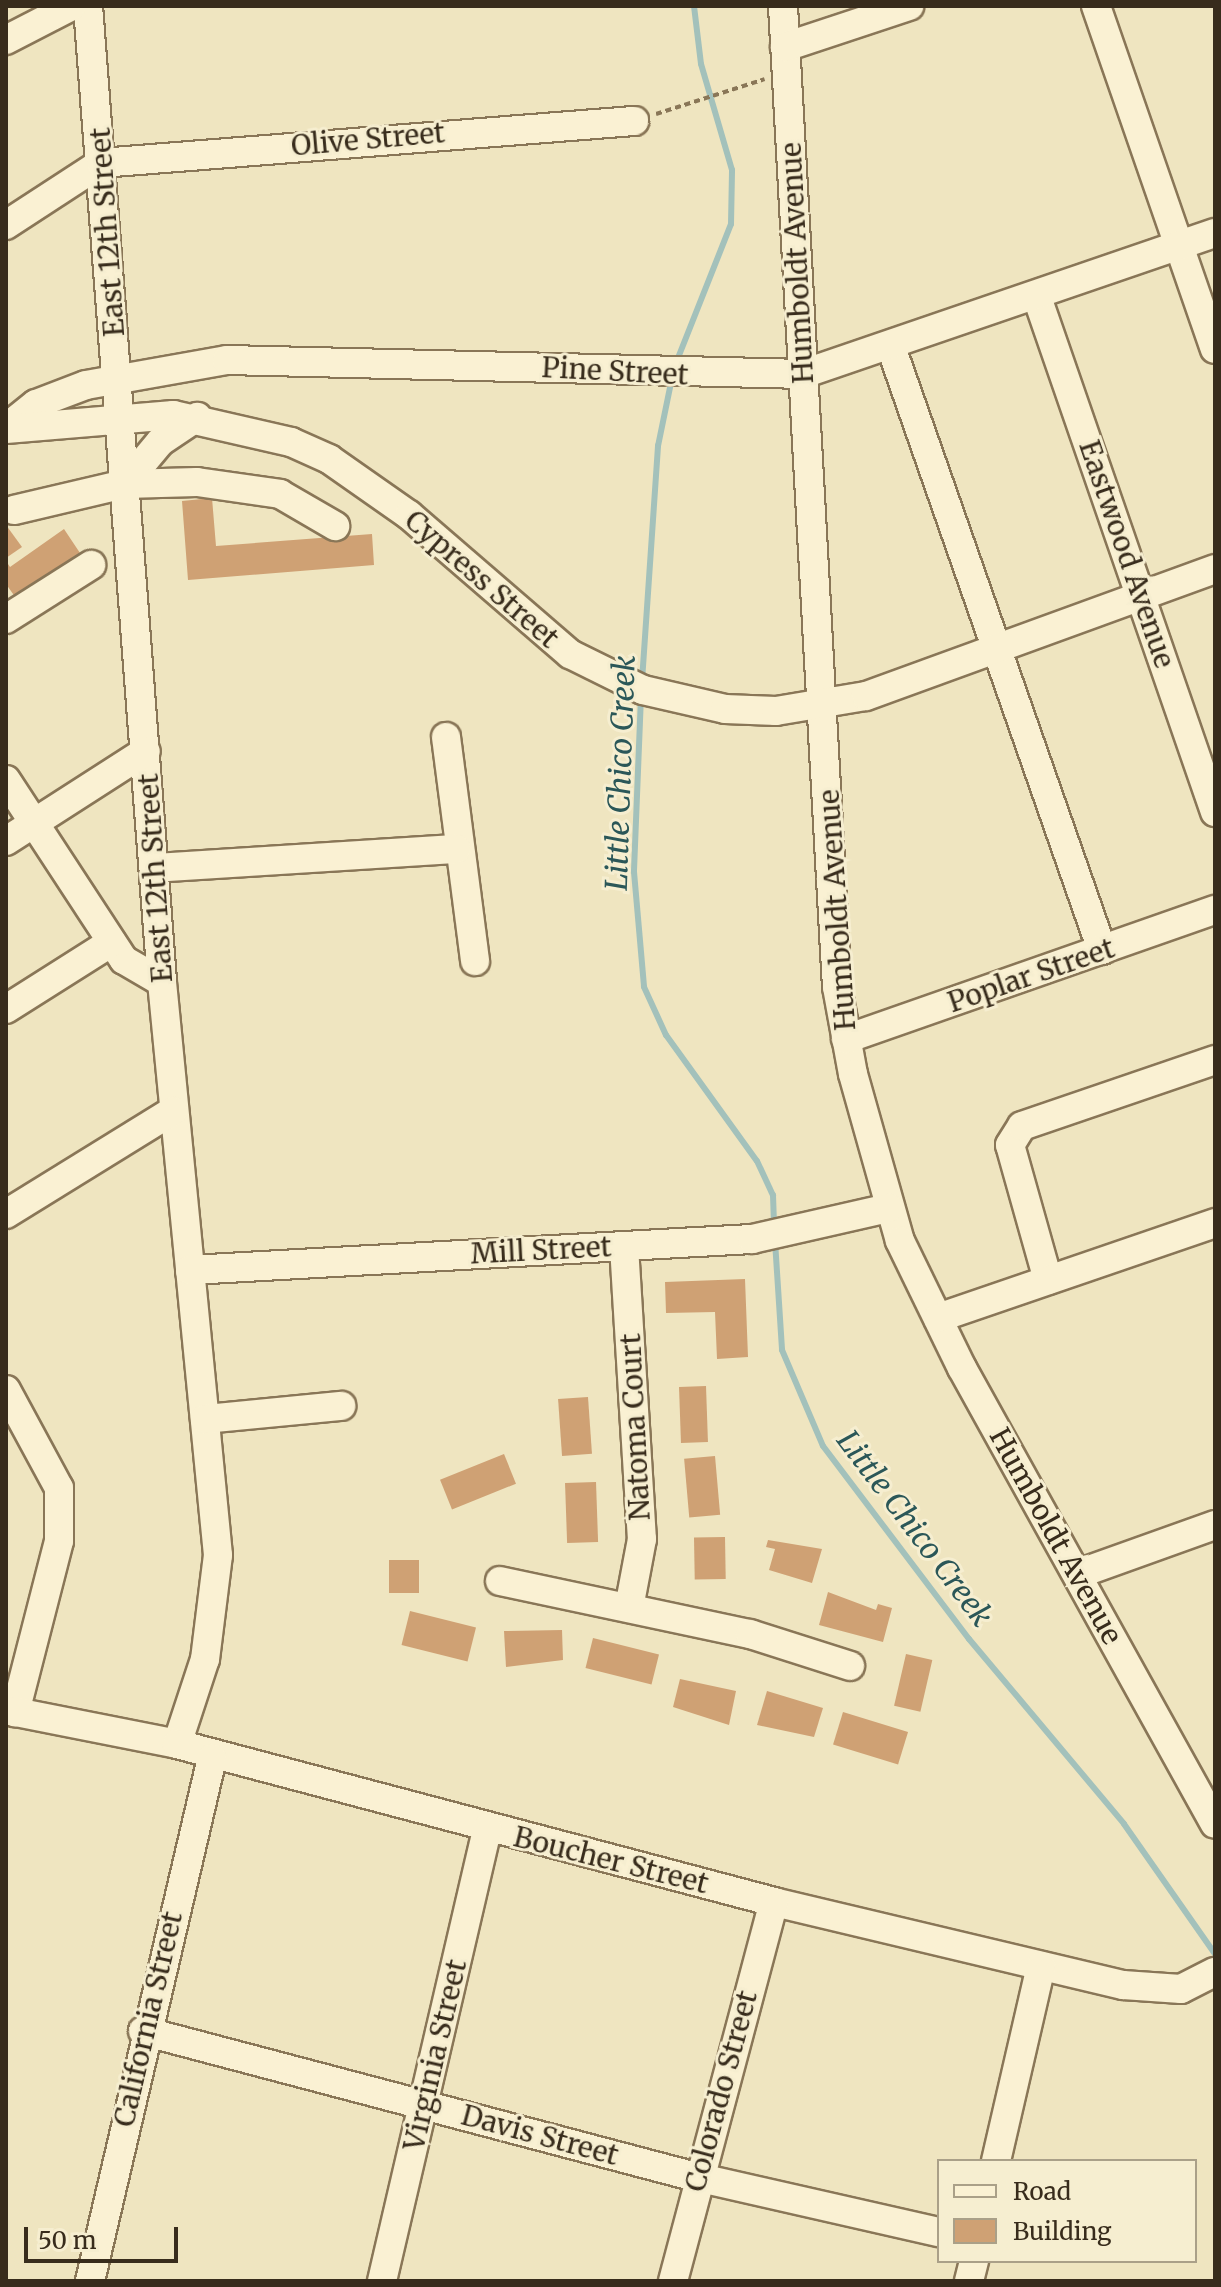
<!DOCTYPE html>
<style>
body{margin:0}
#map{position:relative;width:1221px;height:2287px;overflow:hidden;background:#efe5c0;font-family:Merriweather,serif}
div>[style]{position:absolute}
.stream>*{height:6px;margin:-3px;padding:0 3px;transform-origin:3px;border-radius:3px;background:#a3c1bb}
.building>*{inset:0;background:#cfa174;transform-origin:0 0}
.path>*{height:4px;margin-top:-2px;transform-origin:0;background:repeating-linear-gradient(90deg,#897657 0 6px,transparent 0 10px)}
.roads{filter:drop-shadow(2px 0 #897657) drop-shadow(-2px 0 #897657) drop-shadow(0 2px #897657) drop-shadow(0 -2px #897657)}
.minor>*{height:28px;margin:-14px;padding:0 14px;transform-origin:14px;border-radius:14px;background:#faf1d3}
span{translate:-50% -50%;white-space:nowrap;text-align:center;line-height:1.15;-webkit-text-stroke:6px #f6eed0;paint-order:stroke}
.street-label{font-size:28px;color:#382c1c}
.water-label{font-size:30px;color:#2b5758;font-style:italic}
.frame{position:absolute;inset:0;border:8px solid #382c1c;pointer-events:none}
.legend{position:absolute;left:937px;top:2159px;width:260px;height:104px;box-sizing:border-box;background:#f6eed0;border:2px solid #aaa088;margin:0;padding:10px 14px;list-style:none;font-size:24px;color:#382c1c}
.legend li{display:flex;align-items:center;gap:16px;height:40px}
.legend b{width:40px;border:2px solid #aaa088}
.scale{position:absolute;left:24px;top:2227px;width:154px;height:36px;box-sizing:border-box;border:4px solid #382c1c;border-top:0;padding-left:10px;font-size:24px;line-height:28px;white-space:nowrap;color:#382c1c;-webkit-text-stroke:6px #f6eed0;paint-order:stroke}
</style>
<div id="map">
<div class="stream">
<div style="left:676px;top:363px;width:149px;rotate:-68.4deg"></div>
<div style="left:731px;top:224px;width:54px;rotate:-88.9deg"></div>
<div style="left:732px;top:170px;width:110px;rotate:-106.3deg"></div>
<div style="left:701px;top:64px;width:58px;rotate:-96.9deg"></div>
<div style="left:642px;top:681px;width:236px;rotate:-86.1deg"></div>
<div style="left:658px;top:446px;width:69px;rotate:-78.4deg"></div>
<div style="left:641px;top:696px;width:176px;rotate:92.3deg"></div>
<div style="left:634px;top:872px;width:115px;rotate:85deg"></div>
<div style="left:644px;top:987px;width:53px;rotate:65.4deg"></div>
<div style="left:666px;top:1035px;width:155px;rotate:54.2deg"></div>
<div style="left:757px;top:1161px;width:38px;rotate:65deg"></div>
<div style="left:773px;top:1195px;width:31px;rotate:88deg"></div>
<div style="left:775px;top:1241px;width:109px;rotate:86.3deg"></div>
<div style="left:782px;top:1350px;width:104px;rotate:66.9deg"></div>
<div style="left:823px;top:1446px;width:242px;rotate:52.9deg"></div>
<div style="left:969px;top:1639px;width:241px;rotate:50deg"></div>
<div style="left:1124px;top:1824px;width:159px;rotate:55deg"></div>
</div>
<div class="building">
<div style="clip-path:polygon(212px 498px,216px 546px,372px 534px,374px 565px,188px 580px,182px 501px)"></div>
<div style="clip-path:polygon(6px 525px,22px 547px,6px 558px)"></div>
<div style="clip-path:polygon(64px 529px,82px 556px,18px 601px,6px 584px,6px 561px,10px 567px)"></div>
<div style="clip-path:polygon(745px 1279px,748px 1357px,717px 1359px,715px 1312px,666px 1313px,665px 1282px)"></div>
<div style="left:706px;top:1386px;width:56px;height:27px;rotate:88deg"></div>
<div style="left:588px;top:1397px;width:57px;height:30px;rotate:86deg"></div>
<div style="left:504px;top:1454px;width:32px;height:69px;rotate:68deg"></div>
<div style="left:715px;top:1456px;width:59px;height:31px;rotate:85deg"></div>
<div style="left:596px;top:1482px;width:60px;height:31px;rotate:88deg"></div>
<div style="left:725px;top:1537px;width:42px;height:31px;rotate:89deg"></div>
<div style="clip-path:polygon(768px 1540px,822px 1549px,812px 1583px,769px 1570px,775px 1549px,766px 1547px)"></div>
<div style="left:389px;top:1560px;width:30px;height:33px"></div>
<div style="clip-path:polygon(828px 1592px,876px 1610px,878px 1604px,892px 1608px,883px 1642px,819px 1625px)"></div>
<div style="left:410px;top:1611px;width:68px;height:35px;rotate:14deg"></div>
<div style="clip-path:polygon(562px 1630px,563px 1660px,506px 1667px,504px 1631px)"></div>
<div style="left:593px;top:1638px;width:68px;height:31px;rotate:14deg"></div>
<div style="left:906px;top:1654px;width:27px;height:53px;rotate:13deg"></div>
<div style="clip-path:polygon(680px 1679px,736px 1691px,729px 1725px,673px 1707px)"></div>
<div style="clip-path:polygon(767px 1691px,823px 1708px,814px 1737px,757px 1725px)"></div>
<div style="left:843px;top:1712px;width:68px;height:34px;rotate:17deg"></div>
</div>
<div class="path">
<div style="left:656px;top:114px;width:114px;rotate:-17.8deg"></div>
</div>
<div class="roads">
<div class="minor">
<div style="left:88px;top:6px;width:979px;rotate:85.66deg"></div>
<div style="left:162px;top:982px;width:576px;rotate:84.42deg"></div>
<div style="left:218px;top:1555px;width:105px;rotate:97.1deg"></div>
<div style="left:205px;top:1659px;width:89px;rotate:108.2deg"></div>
<div style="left:783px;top:6px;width:982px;rotate:86.85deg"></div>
<div style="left:837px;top:987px;width:88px;rotate:79.6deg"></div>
<div style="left:853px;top:1074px;width:173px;rotate:74.3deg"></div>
<div style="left:900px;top:1241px;width:141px;rotate:64deg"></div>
<div style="left:962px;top:1368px;width:521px;rotate:60.98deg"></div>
<div style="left:1096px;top:6px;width:363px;rotate:70.9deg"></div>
<div style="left:6px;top:40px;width:74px;rotate:-27.3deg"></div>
<div style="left:785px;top:47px;width:131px;rotate:-18.3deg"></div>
<div style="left:6px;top:225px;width:113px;rotate:-33.1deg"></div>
<div style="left:101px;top:163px;width:535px;rotate:-4.51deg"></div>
<div style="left:1037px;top:297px;width:545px;rotate:70.93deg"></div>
<div style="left:891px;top:347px;width:639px;rotate:70.71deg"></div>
<div style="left:6px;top:428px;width:38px;rotate:-39deg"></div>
<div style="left:36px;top:404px;width:53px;rotate:-20.8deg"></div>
<div style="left:86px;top:385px;width:143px;rotate:-10.1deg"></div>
<div style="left:227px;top:360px;width:576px;rotate:1.39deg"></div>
<div style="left:803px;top:374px;width:435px;rotate:-18.9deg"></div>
<div style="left:6px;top:429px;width:168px;rotate:-4.8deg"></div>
<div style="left:173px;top:415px;width:121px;rotate:12.9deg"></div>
<div style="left:291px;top:442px;width:42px;rotate:24.1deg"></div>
<div style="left:329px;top:459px;width:98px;rotate:35deg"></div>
<div style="left:409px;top:515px;width:213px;rotate:40.8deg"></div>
<div style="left:570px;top:654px;width:81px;rotate:26.3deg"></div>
<div style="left:643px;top:690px;width:84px;rotate:13deg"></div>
<div style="left:725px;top:709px;width:51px;rotate:2.2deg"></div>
<div style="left:776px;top:711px;width:91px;rotate:-9.5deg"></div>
<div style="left:866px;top:696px;width:371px;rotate:-20deg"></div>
<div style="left:125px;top:484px;width:55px;rotate:-50.2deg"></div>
<div style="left:160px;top:442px;width:45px;rotate:-34deg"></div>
<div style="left:14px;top:510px;width:114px;rotate:-13.2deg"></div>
<div style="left:125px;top:484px;width:72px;rotate:-1.6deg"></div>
<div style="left:197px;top:482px;width:84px;rotate:8.2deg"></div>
<div style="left:280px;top:494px;width:64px;rotate:30.2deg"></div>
<div style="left:6px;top:619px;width:101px;rotate:-32.4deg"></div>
<div style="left:446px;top:737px;width:226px;rotate:82.6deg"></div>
<div style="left:6px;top:780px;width:215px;rotate:56.8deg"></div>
<div style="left:124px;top:960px;width:44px;rotate:30.1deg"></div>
<div style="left:6px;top:841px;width:166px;rotate:-32.7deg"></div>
<div style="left:154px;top:868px;width:303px;rotate:-3.6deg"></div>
<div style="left:6px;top:1009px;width:125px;rotate:-32.3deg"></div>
<div style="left:846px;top:1039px;width:391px;rotate:-19.3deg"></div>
<div style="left:6px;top:1214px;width:196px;rotate:-31.7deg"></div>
<div style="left:624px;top:1246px;width:294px;rotate:86.5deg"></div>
<div style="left:642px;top:1539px;width:70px;rotate:100.7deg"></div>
<div style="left:190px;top:1270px;width:563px;rotate:-3.16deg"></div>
<div style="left:752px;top:1239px;width:140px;rotate:-12.8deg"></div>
<div style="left:1048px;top:1280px;width:140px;rotate:-105.7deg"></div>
<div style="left:1010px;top:1145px;width:22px;rotate:-58deg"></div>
<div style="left:1022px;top:1126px;width:204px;rotate:-18.9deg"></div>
<div style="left:938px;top:1318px;width:293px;rotate:-18.9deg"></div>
<div style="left:6px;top:1390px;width:111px;rotate:61.6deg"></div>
<div style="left:59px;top:1488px;width:53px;rotate:90deg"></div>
<div style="left:59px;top:1541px;width:177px;rotate:104.4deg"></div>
<div style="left:205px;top:1419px;width:137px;rotate:-5.5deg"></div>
<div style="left:1078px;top:1574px;width:145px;rotate:-19.7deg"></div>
<div style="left:500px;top:1581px;width:256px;rotate:12deg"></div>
<div style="left:750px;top:1634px;width:105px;rotate:17.7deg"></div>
<div style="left:6px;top:1710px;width:174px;rotate:11.2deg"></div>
<div style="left:177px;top:1744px;width:618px;rotate:14.82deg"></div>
<div style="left:774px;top:1902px;width:359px;rotate:13.4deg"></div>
<div style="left:1123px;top:1985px;width:58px;rotate:3.9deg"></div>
<div style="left:1181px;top:1989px;width:38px;rotate:-27deg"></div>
<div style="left:143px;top:2031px;width:572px;rotate:14.79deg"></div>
<div style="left:696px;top:2177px;width:249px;rotate:12.8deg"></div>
<div style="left:996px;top:2161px;width:200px;rotate:-77deg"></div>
<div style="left:90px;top:2281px;width:537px;rotate:-76.87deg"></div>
<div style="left:382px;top:2281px;width:465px;rotate:-76.9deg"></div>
<div style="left:673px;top:2281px;width:392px;rotate:-75.1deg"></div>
<div style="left:969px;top:2281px;width:21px;rotate:-76deg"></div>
</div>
</div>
<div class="street-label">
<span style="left:368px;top:139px;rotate:-5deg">Olive Street</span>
<span style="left:107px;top:232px;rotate:-94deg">East 12th Street</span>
<span style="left:797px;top:263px;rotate:-93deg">Humboldt Avenue</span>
<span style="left:615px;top:371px;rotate:3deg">Pine Street</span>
<span style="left:1127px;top:554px;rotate:71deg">Eastwood Avenue</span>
<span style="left:482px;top:579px;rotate:41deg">Cypress Street</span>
<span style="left:155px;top:878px;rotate:-94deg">East 12th Street</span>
<span style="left:837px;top:910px;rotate:-94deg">Humboldt Avenue</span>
<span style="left:1031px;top:975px;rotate:-19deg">Poplar Street</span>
<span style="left:541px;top:1250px;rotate:-3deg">Mill Street</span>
<span style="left:635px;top:1427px;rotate:-93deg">Natoma Court</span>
<span style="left:1056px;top:1536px;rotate:61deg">Humboldt Avenue</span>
<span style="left:611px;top:1860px;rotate:14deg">Boucher Street</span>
<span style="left:148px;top:2019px;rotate:-77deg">California Street</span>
<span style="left:435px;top:2055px;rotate:-77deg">Virginia Street</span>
<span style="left:721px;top:2091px;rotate:-75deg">Colorado Street</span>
<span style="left:540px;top:2135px;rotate:15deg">Davis Street</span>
</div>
<div class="water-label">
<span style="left:620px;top:773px;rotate:-88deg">Little Chico Creek</span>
<span style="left:915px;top:1528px;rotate:53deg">Little Chico Creek</span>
</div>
<div class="frame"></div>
<ul class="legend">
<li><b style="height:10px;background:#faf1d3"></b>Road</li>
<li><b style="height:22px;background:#cfa174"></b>Building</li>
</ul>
<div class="scale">50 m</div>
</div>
